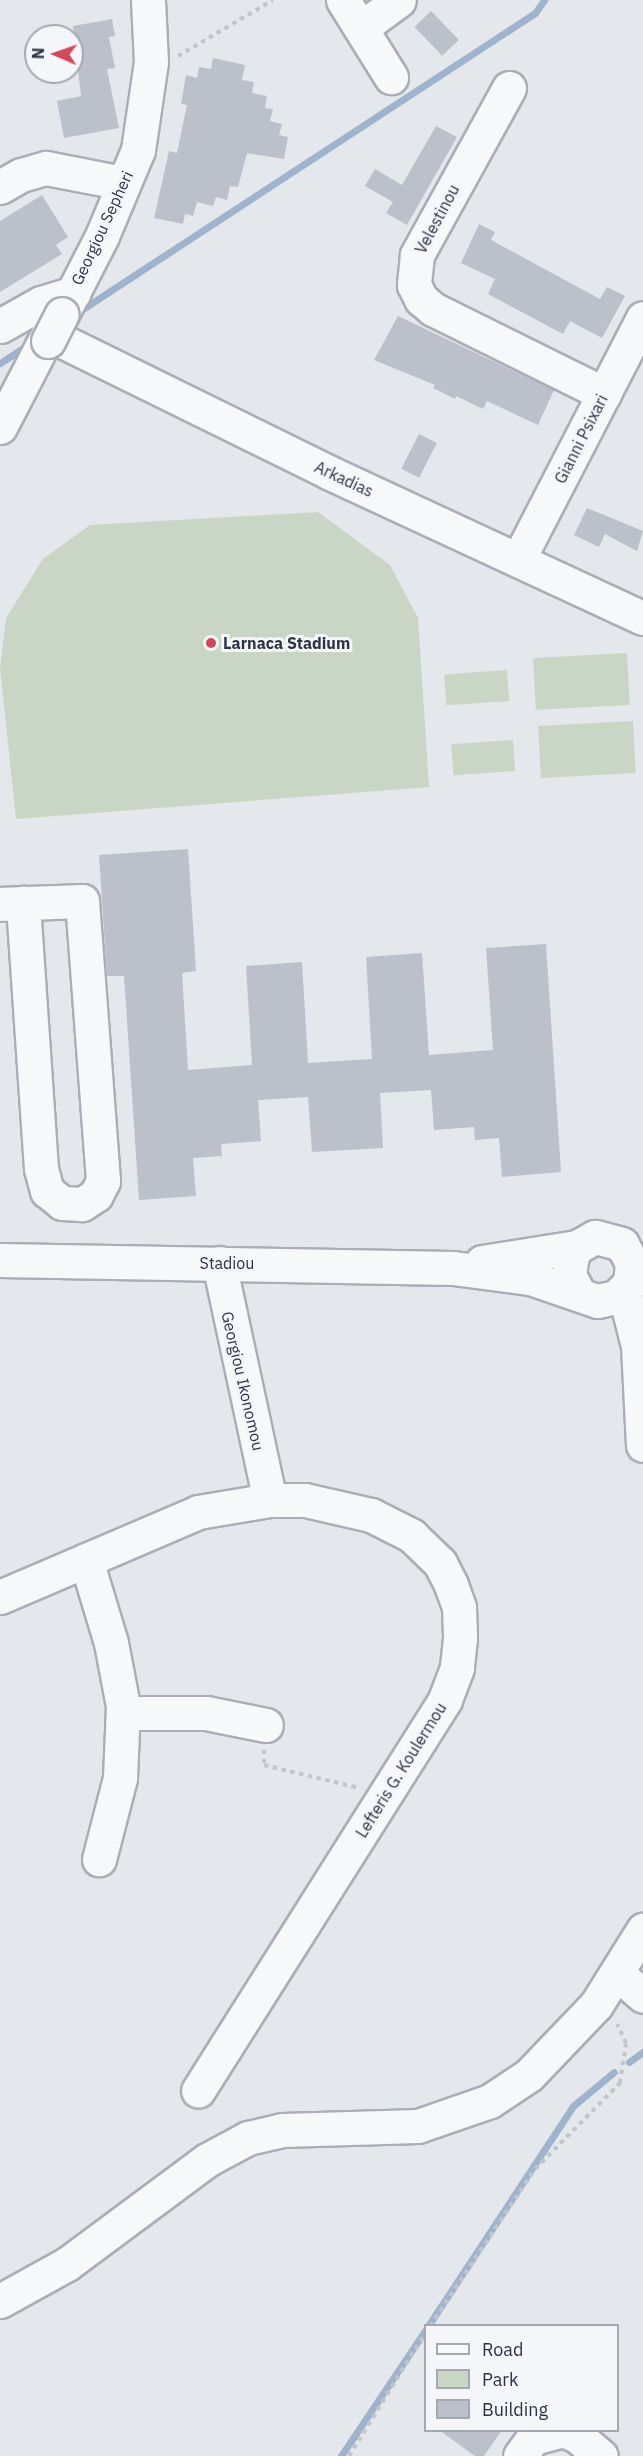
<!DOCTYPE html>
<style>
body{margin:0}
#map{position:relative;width:643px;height:2456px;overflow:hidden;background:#e4e7ec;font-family:"IBM Plex Sans",sans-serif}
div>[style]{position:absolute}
.green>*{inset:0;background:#c9d6c5;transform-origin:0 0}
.stream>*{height:7px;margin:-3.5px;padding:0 3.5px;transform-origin:3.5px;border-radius:3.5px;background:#9fb4cc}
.building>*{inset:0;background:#bbc0ca;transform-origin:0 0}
.path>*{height:4px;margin-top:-2px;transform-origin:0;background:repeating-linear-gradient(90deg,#c2c5cb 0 4.5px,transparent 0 9px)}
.roads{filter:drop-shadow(2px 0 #a9aeb7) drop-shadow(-2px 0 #a9aeb7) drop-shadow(0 2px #a9aeb7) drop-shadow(0 -2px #a9aeb7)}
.minor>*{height:33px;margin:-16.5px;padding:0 16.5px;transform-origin:16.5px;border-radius:16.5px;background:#f7f8fa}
.bridges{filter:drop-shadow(2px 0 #a9aeb7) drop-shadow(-2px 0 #a9aeb7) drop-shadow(0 2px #a9aeb7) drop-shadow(0 -2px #a9aeb7)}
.minor-bridge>*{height:33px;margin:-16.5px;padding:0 16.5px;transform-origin:16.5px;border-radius:16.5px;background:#f7f8fa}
.dots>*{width:16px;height:16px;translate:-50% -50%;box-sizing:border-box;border:3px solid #f4f6f9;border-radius:50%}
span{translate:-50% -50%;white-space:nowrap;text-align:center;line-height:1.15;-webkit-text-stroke:6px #f4f6f9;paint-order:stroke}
.street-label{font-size:16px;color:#2b3445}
.poi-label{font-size:16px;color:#2b3445;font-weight:700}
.left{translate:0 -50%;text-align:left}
.legend{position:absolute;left:424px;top:2324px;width:195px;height:108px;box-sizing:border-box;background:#f4f6f9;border:2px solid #a4a8b1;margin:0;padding:8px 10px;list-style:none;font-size:18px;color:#2b3445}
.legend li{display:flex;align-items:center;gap:12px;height:30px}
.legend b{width:30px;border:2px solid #a4a8b1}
.north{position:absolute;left:24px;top:24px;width:60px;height:60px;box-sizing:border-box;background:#f4f6f9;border:2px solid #a4a8b1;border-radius:50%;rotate:272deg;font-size:16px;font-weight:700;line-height:24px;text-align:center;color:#2b3445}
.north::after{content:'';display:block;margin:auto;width:21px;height:27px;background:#d1495b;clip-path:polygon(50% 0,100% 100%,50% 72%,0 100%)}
</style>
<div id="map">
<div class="green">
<div style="clip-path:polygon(318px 512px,390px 565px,418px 618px,429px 787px,16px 819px,0 668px,6px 618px,43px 559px,90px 525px)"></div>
<div style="left:627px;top:653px;width:52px;height:94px;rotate:87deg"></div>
<div style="left:507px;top:670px;width:31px;height:63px;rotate:86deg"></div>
<div style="left:633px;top:721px;width:52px;height:95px;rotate:87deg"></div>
<div style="left:513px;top:740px;width:31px;height:62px;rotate:86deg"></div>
</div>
<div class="stream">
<div style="left:78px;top:312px;width:546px;rotate:-33.2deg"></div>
<div style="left:535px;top:13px;width:16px;rotate:-55deg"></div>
<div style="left:0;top:363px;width:33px;rotate:-33deg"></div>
<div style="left:629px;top:2062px;width:17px;rotate:-36deg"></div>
<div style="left:428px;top:2326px;width:263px;rotate:-56.6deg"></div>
<div style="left:573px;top:2106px;width:53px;rotate:-39.7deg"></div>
<div style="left:341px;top:2456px;width:153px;rotate:-56.2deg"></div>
</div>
<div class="building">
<div style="left:431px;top:11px;width:40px;height:23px;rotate:46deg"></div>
<div style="clip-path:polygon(112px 19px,115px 36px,109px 37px,115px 68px,107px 69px,119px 128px,64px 138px,57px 101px,81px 96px,73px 26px)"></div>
<div style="clip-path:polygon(213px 58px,245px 65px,242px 80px,254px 82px,252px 93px,267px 96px,265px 108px,273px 109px,270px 121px,282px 124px,279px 135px,288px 137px,284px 159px,247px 153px,238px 187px,230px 186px,227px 200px,216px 197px,213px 206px,197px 202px,193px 216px,185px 214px,183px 224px,154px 218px,169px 151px,177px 153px,187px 105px,181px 104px,186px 75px,197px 78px,199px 67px,211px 69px)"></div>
<div style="clip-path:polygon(436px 126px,457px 137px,407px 225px,386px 213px,393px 202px,365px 186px,375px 169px,402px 185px)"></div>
<div style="clip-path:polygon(42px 195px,68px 237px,56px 245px,62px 254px,0 292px,0 221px)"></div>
<div style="clip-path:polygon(479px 224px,495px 232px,491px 240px,600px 299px,607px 287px,625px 296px,602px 338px,570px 321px,563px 334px,488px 294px,495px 279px,461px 263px)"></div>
<div style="clip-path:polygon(398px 316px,554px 390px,538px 425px,487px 401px,483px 409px,456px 396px,455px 399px,433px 388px,435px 385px,374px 360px)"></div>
<div style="left:419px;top:434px;width:20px;height:39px;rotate:27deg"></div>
<div style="clip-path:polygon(587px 508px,643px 531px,637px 551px,605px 534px,599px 547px,574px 535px)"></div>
<div style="clip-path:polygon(188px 849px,196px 971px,182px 973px,188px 1070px,252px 1065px,246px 966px,302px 962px,308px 1063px,372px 1059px,366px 957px,422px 953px,429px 1055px,493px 1050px,486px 948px,546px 944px,561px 1172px,502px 1177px,499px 1138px,475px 1140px,474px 1127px,434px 1130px,431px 1090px,380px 1093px,383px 1148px,312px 1152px,308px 1097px,258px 1100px,261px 1141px,221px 1144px,222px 1156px,193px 1158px,196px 1196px,139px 1200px,124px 976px,107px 976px,99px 855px)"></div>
<div style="clip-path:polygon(439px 2430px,502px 2430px,484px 2456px,475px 2456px)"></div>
</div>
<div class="path">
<div style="left:178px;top:56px;width:110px;rotate:-30.5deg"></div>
<div style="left:264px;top:1750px;width:15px;rotate:90deg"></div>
<div style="left:264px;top:1765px;width:98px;rotate:13.6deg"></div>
<div style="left:430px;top:2326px;width:189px;rotate:-56.2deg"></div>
<div style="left:535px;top:2169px;width:121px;rotate:-45.3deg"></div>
<div style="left:620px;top:2083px;width:40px;rotate:-81.5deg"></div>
<div style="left:626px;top:2043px;width:21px;rotate:-115deg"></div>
<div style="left:349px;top:2456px;width:146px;rotate:-58.2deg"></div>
</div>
<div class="roads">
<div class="minor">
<div style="left:343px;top:0;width:91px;rotate:58.1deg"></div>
<div style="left:361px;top:28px;width:47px;rotate:-36.4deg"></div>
<div style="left:509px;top:88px;width:191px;rotate:118.9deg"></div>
<div style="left:417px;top:255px;width:30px;rotate:96deg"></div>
<div style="left:414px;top:285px;width:16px;rotate:63deg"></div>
<div style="left:421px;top:299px;width:16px;rotate:40deg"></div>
<div style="left:433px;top:309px;width:191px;rotate:26.4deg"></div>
<div style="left:0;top:187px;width:24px;rotate:-30deg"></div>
<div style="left:21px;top:175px;width:26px;rotate:-16deg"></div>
<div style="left:46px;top:168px;width:78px;rotate:11deg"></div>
<div style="left:62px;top:314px;width:88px;rotate:-62.9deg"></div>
<div style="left:102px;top:236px;width:93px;rotate:-67.3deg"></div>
<div style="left:138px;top:150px;width:89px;rotate:-81.6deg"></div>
<div style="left:151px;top:62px;width:62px;rotate:-92.8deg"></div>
<div style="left:0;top:326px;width:47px;rotate:-29.3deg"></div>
<div style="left:41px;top:303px;width:34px;rotate:-17deg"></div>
<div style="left:48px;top:334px;width:312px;rotate:26.2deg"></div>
<div style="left:328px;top:472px;width:347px;rotate:24.9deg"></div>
<div style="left:0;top:427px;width:105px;rotate:-62.7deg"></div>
<div style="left:48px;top:334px;width:7px;rotate:90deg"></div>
<div style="left:518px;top:560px;width:272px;rotate:-62.7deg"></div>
<div style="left:0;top:904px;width:82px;rotate:-2.1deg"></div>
<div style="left:82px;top:901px;width:281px;rotate:85.7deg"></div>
<div style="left:103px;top:1181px;width:16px;rotate:117deg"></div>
<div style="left:96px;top:1195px;width:17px;rotate:147deg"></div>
<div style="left:82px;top:1204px;width:20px;rotate:-177deg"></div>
<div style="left:62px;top:1203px;width:19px;rotate:-141deg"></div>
<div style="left:47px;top:1191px;width:23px;rotate:-105deg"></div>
<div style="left:41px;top:1169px;width:267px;rotate:-93.9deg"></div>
<div style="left:0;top:1260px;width:453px;rotate:1deg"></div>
<div style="left:453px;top:1268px;width:78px;rotate:7.4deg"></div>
<div style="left:530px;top:1278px;width:71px;rotate:18.9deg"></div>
<div style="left:597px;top:1301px;width:19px;rotate:-12deg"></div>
<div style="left:616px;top:1297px;width:20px;rotate:-45deg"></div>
<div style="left:630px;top:1283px;width:20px;rotate:-84deg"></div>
<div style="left:632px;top:1263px;width:21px;rotate:-118deg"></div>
<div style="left:622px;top:1244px;width:28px;rotate:-165deg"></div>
<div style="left:595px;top:1237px;width:21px;rotate:151deg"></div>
<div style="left:577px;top:1247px;width:9px;rotate:122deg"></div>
<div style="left:572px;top:1255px;width:20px;rotate:99deg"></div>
<div style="left:569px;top:1275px;width:21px;rotate:62deg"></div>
<div style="left:482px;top:1262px;width:96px;rotate:-9deg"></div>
<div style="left:219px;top:1263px;width:242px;rotate:77.9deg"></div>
<div style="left:624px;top:1291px;width:57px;rotate:75.7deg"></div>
<div style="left:638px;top:1346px;width:99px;rotate:87.1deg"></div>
<div style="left:86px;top:1560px;width:87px;rotate:73.2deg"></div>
<div style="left:111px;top:1643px;width:64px;rotate:79.2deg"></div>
<div style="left:123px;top:1706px;width:72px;rotate:92.4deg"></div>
<div style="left:120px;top:1778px;width:84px;rotate:104.5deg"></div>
<div style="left:0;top:1597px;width:215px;rotate:-23.2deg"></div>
<div style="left:198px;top:1512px;width:73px;rotate:-9.5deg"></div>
<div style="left:270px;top:1500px;width:35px"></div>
<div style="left:305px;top:1500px;width:68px;rotate:12.8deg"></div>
<div style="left:371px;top:1515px;width:45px;rotate:26.6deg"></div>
<div style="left:411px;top:1535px;width:40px;rotate:44deg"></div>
<div style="left:440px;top:1563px;width:25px;rotate:63deg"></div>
<div style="left:451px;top:1585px;width:23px;rotate:70deg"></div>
<div style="left:459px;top:1607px;width:31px;rotate:88deg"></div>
<div style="left:460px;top:1638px;width:30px;rotate:96deg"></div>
<div style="left:457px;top:1668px;width:34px;rotate:111deg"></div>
<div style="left:445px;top:1700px;width:462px;rotate:122.3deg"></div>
<div style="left:123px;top:1713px;width:83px"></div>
<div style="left:206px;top:1713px;width:61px;rotate:11.3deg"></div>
<div style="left:618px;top:1974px;width:33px;rotate:41deg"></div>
<div style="left:0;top:2301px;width:77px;rotate:-28.9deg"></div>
<div style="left:67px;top:2264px;width:174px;rotate:-36.6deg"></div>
<div style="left:207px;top:2160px;width:47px;rotate:-28.2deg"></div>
<div style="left:248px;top:2138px;width:35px;rotate:-13deg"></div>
<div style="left:282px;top:2130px;width:136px;rotate:-1.7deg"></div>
<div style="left:418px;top:2126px;width:76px;rotate:-19.1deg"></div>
<div style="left:490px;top:2101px;width:47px;rotate:-33.7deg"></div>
<div style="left:529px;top:2075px;width:97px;rotate:-46.3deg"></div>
<div style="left:596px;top:2005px;width:89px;rotate:-57.9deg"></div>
<div style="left:563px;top:2430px;width:15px;rotate:23deg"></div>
<div style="left:577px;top:2436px;width:31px;rotate:40deg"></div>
<div style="left:520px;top:2456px;width:22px;rotate:-54deg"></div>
<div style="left:533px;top:2438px;width:31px;rotate:-15deg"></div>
</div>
</div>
<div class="bridges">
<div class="minor-bridge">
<div style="left:48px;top:341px;width:30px;rotate:-63deg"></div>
</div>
</div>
<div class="dots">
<div style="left:211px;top:643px;background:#d1495b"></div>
</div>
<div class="street-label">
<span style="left:437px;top:219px;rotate:-62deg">Velestinou</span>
<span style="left:102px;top:228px;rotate:-65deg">Georgiou Sepheri</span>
<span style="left:581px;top:439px;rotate:-63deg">Gianni Psixari</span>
<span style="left:344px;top:479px;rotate:25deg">Arkadias</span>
<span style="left:227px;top:1263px">Stadiou</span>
<span style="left:243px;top:1381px;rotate:77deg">Georgiou Ikonomou</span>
<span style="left:401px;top:1770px;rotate:-58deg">Lefteris G. Koulermou</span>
</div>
<div class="poi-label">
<span class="left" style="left:223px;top:643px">Larnaca Stadium</span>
</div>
<ul class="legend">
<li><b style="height:8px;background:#f7f8fa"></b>Road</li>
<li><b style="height:16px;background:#c9d6c5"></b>Park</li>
<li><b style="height:16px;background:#bbc0ca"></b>Building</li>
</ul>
<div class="north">N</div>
</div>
